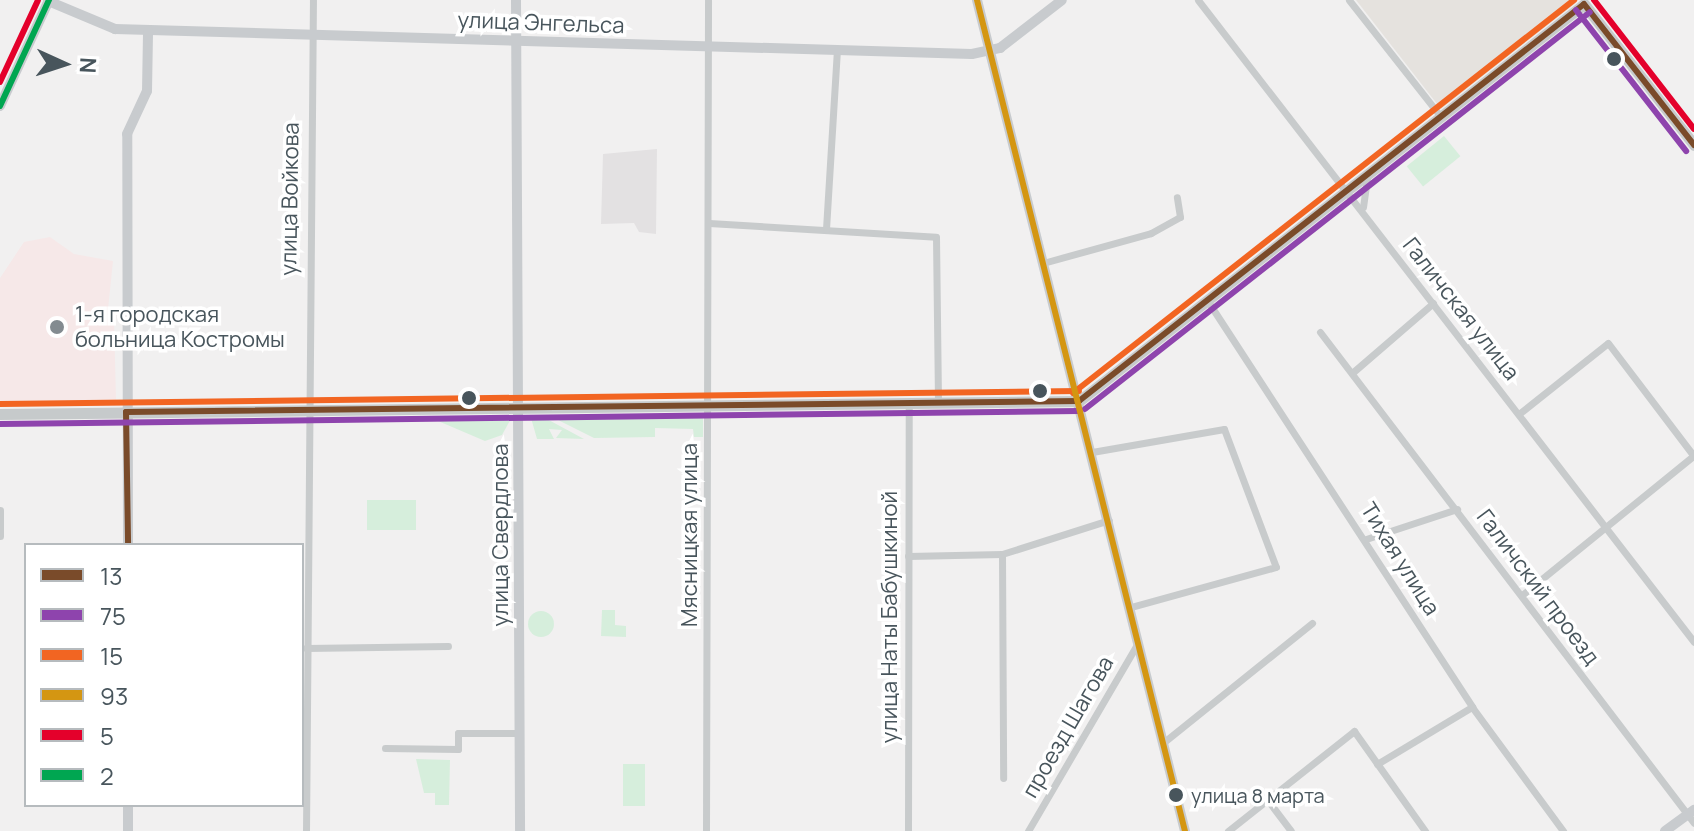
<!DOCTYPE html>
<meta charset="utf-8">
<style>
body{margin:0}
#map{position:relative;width:1694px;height:831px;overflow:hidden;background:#f1f0f0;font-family:Manrope,sans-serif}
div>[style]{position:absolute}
.commercial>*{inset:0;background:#e5e2de}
.education>*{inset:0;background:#e3e1e2}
.medical>*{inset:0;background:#f6e8e8}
.green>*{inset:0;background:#d6eedc;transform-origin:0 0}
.round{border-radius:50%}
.street>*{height:7px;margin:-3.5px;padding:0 3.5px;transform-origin:3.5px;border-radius:3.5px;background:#c8cbcc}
.secondary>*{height:10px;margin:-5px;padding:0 5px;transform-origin:5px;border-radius:5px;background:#c8cbce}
.primary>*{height:11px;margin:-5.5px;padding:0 5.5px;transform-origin:5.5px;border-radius:5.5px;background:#c6cacb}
.bus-1>*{height:6px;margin:-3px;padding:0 3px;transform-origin:3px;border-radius:3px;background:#7a4b2a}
.bus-2>*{height:6px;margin:-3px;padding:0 3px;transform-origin:3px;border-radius:3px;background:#8e44ad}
.bus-3>*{height:6px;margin:-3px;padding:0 3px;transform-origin:3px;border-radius:3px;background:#f26522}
.bus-4>*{height:6px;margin:-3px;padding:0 3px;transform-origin:3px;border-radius:3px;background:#d49612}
.bus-5>*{height:6px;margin:-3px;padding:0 3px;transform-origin:3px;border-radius:3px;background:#e4002b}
.bus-6>*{height:6px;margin:-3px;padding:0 3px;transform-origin:3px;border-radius:3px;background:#00a651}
.dots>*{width:22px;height:22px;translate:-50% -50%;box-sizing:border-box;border:4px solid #fff;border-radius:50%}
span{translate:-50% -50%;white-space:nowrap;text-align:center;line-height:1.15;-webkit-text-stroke:7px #fff;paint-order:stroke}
.bus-label{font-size:20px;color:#48555c}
.left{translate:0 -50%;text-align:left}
.street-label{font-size:22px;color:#48555c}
.poi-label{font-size:22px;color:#48555c}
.legend{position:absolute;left:24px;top:543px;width:280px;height:264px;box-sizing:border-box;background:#fff;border:2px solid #b6bbbe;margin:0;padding:10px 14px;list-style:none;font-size:24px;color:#48555c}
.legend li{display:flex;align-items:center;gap:16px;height:40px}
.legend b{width:40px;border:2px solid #b6bbbe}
.north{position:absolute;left:24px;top:24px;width:80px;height:80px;-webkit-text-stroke:6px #fff;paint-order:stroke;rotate:93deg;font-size:22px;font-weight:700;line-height:32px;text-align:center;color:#48555c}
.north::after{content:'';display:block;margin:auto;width:28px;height:36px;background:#48555c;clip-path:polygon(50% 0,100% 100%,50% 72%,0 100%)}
</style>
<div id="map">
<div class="commercial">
<div style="clip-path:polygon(1356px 0,1574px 0,1576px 3px,1441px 109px)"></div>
</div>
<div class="education">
<div style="clip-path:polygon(657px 149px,656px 234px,639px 232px,634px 223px,601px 224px,603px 154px)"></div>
</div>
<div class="medical">
<div style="clip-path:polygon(50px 237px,74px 254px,113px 261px,107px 319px,114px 320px,116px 400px,0 403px,0 278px,24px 242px)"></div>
</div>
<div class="green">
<div style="left:1444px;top:136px;width:26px;height:48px;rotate:51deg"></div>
<div style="clip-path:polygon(703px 414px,703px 437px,694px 437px,693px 429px,655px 428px,655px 437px,594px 438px,550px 416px)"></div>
<div style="clip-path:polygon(512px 417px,502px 435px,485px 441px,431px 418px)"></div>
<div style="clip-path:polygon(531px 418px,545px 418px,584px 439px,556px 438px,562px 430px,549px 429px,554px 439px,537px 439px)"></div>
<div style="left:416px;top:500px;width:30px;height:49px;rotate:90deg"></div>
<div style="clip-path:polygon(602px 610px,615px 610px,615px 625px,626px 626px,626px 637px,601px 636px)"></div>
<div class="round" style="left:528px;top:611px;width:26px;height:26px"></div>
<div style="clip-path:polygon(416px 759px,450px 760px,449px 805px,435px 805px,435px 793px,424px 793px)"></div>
<div style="left:623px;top:764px;width:22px;height:42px"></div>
</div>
<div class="street">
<div style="left:1198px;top:0;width:811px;rotate:52.31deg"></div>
<div style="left:1349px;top:0;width:149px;rotate:51.8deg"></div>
<div style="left:1363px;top:207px;width:29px;rotate:-82deg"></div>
<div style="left:709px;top:223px;width:227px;rotate:3.5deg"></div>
<div style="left:936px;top:237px;width:165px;rotate:89.3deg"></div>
<div style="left:826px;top:229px;width:178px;rotate:-86.5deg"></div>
<div style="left:1043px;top:263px;width:112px;rotate:-15.5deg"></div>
<div style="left:1151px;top:233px;width:33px;rotate:-29deg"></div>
<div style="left:1180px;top:217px;width:20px;rotate:-99deg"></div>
<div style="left:1209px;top:303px;width:482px;rotate:56.9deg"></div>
<div style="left:1472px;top:707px;width:154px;rotate:53.7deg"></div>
<div style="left:1320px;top:332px;width:617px;rotate:52.7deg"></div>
<div style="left:1352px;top:373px;width:107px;rotate:-40.8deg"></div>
<div style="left:1520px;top:413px;width:112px;rotate:-38.5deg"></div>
<div style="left:1608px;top:343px;width:141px;rotate:52.8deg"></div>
<div style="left:1092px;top:452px;width:134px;rotate:-9.9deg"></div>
<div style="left:1224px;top:429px;width:147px;rotate:69.4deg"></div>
<div style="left:1276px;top:567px;width:150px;rotate:164.6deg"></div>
<div style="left:0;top:510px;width:26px;rotate:90deg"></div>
<div style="left:1366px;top:539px;width:96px;rotate:-18.2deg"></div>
<div style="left:1002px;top:554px;width:224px;rotate:89.7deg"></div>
<div style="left:908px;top:556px;width:94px;rotate:-1.2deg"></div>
<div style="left:1002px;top:554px;width:112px;rotate:-17.6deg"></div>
<div style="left:1522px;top:595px;width:222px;rotate:-39.1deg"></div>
<div style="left:306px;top:648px;width:142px;rotate:-0.8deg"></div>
<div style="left:1164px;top:742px;width:190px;rotate:-38.8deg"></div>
<div style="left:385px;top:748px;width:73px;rotate:0.8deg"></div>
<div style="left:458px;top:749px;width:16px;rotate:-90deg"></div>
<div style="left:458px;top:733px;width:62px"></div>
<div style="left:1377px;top:764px;width:111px;rotate:-31deg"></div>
<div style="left:1266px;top:798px;width:41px;rotate:52.9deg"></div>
<div style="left:306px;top:831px;width:831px;rotate:-89.52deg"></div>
<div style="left:706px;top:831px;width:831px;rotate:-89.86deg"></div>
<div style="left:908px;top:831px;width:429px;rotate:-89.9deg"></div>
<div style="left:1028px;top:831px;width:218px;rotate:-59.7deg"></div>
<div style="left:1228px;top:831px;width:161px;rotate:-38.4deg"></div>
<div style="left:1354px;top:731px;width:123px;rotate:54.6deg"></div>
</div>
<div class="secondary">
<div style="left:516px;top:0;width:831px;rotate:89.72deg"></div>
<div style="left:977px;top:0;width:857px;rotate:75.95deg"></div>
<div style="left:48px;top:1px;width:73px;rotate:22.7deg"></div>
<div style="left:115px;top:29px;width:857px;rotate:1.67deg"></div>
<div style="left:972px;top:54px;width:29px;rotate:-12deg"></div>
<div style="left:1000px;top:48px;width:78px;rotate:-37.7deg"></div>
<div style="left:0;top:106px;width:117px;rotate:-65.2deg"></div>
<div style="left:128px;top:545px;width:411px;rotate:-90.1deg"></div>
<div style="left:127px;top:134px;width:47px;rotate:-65.1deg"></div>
<div style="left:147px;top:91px;width:60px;rotate:-89deg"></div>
<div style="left:128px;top:831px;width:26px;rotate:-90deg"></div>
<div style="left:1665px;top:831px;width:36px;rotate:-36deg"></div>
</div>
<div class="primary">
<div style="left:0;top:414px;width:1079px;rotate:-0.69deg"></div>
<div style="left:1079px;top:401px;width:642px;rotate:-38.17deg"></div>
<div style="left:1584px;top:4px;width:179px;rotate:52deg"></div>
</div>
<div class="bus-1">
<div style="left:1584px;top:4px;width:179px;rotate:52deg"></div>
<div style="left:1079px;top:401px;width:642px;rotate:-38.17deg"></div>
<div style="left:126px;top:412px;width:953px;rotate:-0.66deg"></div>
<div style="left:126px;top:412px;width:133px;rotate:89.1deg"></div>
</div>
<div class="bus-2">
<div style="left:1576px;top:10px;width:179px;rotate:52deg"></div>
<div style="left:1085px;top:409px;width:642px;rotate:-38.17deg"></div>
<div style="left:0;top:424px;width:1079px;rotate:-0.69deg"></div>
</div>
<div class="bus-3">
<div style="left:1073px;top:393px;width:637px;rotate:-38.11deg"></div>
<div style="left:0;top:404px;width:1079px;rotate:-0.69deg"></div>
</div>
<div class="bus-4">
<div style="left:977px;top:0;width:857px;rotate:75.95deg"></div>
</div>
<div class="bus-5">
<div style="left:1594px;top:0;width:163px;rotate:52.2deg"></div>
<div style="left:0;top:82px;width:90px;rotate:-65.1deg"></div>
</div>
<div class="bus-6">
<div style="left:0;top:106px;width:117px;rotate:-65.2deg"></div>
</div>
<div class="dots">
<div style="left:1614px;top:59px;background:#48555c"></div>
<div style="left:57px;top:327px;background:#838b90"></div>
<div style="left:1040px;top:391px;background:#48555c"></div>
<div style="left:469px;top:398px;background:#48555c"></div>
<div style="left:1176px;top:795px;background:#48555c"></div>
</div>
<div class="bus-label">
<span class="left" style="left:1191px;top:795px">улица 8 марта</span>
</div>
<div class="street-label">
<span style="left:541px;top:23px;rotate:2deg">улица Энгельса</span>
<span style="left:290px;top:199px;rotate:-89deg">улица Войкова</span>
<span style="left:1461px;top:309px;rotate:52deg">Галичская улица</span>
<span style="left:501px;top:535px;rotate:-90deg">улица Свердлова</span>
<span style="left:690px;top:535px;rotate:-90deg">Мясницкая улица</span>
<span style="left:1400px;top:559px;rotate:58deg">Тихая улица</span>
<span style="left:1538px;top:587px;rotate:53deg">Галичский проезд</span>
<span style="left:890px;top:617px;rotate:-90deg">улица Наты Бабушкиной</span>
<span style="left:1068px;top:727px;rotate:-60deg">проезд Шагова</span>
</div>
<div class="poi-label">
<span class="left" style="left:75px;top:327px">1-я городская<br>больница Костромы</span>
</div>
<ul class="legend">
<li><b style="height:10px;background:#7a4b2a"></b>13</li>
<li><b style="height:10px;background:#8e44ad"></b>75</li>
<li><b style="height:10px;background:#f26522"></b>15</li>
<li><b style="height:10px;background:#d49612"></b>93</li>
<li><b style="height:10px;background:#e4002b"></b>5</li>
<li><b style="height:10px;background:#00a651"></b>2</li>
</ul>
<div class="north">N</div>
</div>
